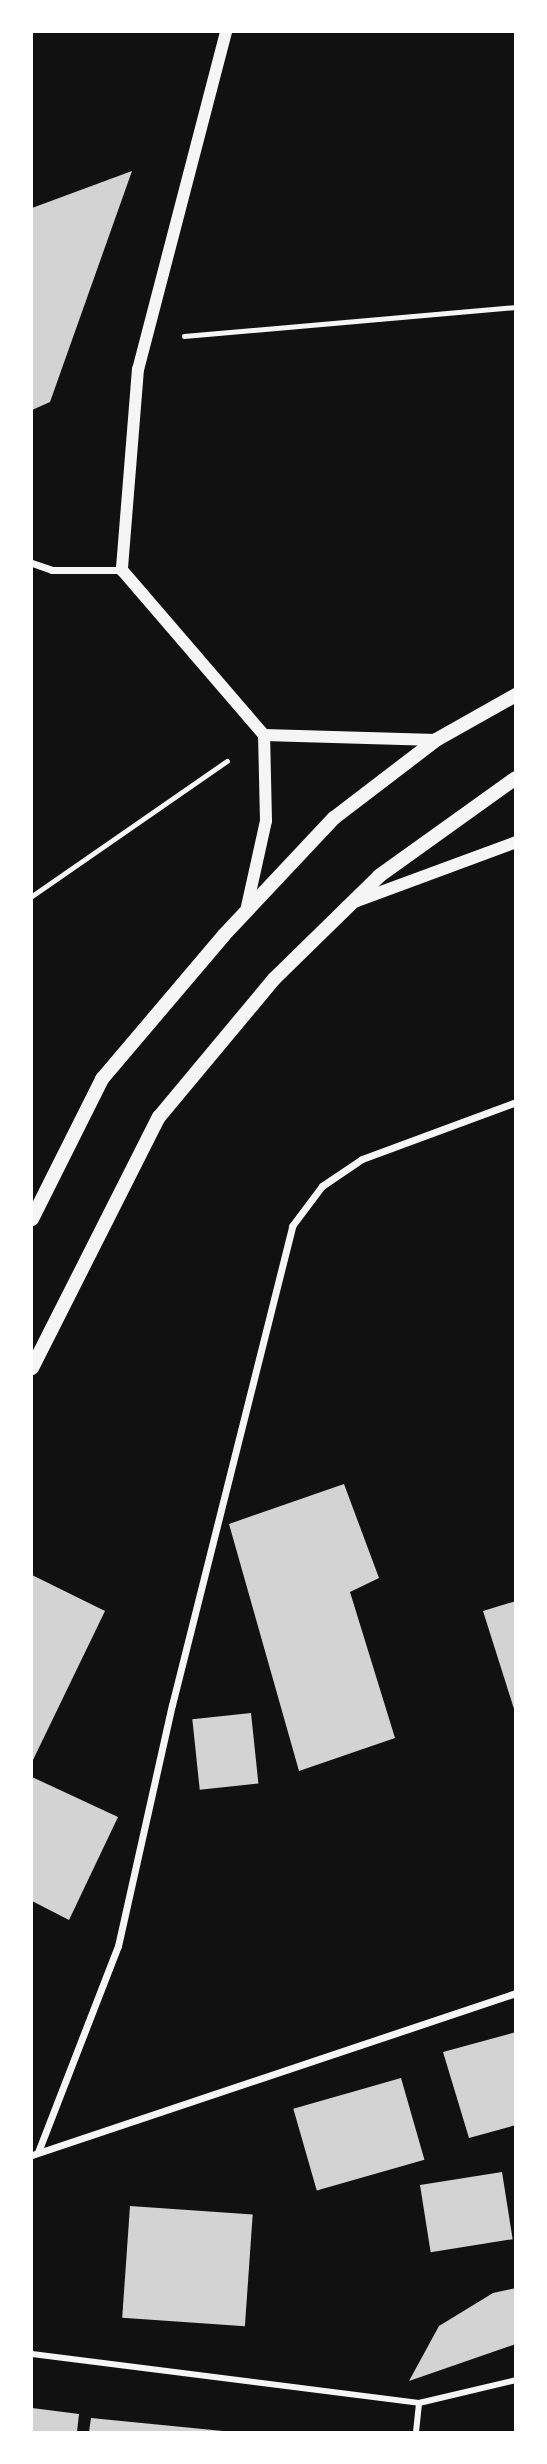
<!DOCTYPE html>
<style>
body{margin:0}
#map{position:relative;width:547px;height:2464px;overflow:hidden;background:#111;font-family:"DejaVu Sans",sans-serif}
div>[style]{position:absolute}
.building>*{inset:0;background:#d3d3d3;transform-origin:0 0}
.path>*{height:4.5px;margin:-2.25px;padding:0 2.25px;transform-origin:2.25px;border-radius:2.25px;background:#f5f5f5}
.pedestrian>*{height:6px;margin:-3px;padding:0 3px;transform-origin:3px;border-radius:3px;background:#f5f5f5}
.minor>*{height:7px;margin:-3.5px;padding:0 3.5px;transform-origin:3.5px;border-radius:3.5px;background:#f5f5f5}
.tertiary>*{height:12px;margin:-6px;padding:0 6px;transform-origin:6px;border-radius:6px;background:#f5f5f5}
.secondary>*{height:14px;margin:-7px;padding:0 7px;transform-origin:7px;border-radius:7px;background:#f5f5f5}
span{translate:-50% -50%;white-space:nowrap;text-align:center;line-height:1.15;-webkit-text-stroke:6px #fff;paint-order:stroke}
.frame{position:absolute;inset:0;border:33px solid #fff;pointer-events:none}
</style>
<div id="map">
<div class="building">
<div style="clip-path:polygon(132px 171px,50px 402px,32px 410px,32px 208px)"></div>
<div style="clip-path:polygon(344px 1484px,379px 1578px,350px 1592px,395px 1738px,299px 1771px,229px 1524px)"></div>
<div style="clip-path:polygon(32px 1575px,105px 1611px,32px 1762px)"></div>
<div style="clip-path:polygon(516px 1601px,516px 1712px,515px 1712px,483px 1611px)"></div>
<div style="left:251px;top:1713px;width:71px;height:59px;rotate:84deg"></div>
<div style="clip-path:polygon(32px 1777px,118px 1817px,69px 1920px,32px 1901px)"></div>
<div style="clip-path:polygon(516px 2032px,516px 2125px,469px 2138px,443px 2052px)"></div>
<div style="left:401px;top:2078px;width:85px;height:112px;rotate:74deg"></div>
<div style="left:502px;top:2172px;width:68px;height:83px;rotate:81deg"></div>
<div style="left:130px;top:2206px;width:123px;height:112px;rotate:4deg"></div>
<div style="clip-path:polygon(516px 2288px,516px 2344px,409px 2381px,439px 2326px,493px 2293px)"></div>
<div style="clip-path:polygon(32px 2408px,79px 2414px,77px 2432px,32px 2432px)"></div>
<div style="clip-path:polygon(91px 2418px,223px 2431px,223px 2432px,89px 2432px)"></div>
</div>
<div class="path">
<div style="left:184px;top:336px;width:333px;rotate:-5deg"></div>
<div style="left:32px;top:896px;width:237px;rotate:-34.7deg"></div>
</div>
<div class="pedestrian">
<div style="left:32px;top:2354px;width:390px;rotate:7.2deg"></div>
<div style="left:419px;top:2403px;width:100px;rotate:-13.3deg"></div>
<div style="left:416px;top:2432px;width:29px;rotate:-84deg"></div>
</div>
<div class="minor">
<div style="left:32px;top:563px;width:21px;rotate:19deg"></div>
<div style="left:52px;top:570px;width:70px"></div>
<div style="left:38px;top:2152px;width:221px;rotate:-68.8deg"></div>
<div style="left:118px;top:1946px;width:247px;rotate:-77.4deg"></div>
<div style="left:172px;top:1705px;width:494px;rotate:-75.9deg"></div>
<div style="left:292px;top:1226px;width:50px;rotate:-53.1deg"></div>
<div style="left:322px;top:1186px;width:48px;rotate:-34deg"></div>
<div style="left:362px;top:1159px;width:164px;rotate:-20.3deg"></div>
<div style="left:32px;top:2155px;width:510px;rotate:-18.51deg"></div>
</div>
<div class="tertiary">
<div style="left:226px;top:32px;width:348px;rotate:104.6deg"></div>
<div style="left:138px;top:369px;width:202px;rotate:94.6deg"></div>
<div style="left:122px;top:570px;width:218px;rotate:49.3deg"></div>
<div style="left:264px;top:735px;width:172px;rotate:1.7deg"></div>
<div style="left:354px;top:902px;width:173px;rotate:-20.3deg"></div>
<div style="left:246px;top:911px;width:92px;rotate:-77.5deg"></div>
<div style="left:266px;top:821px;width:86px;rotate:-91.3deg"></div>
</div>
<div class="secondary">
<div style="left:32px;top:1219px;width:157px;rotate:-63.4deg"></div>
<div style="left:102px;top:1079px;width:189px;rotate:-49.7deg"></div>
<div style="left:224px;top:935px;width:161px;rotate:-46.8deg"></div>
<div style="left:334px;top:818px;width:128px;rotate:-37.4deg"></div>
<div style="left:436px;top:740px;width:92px;rotate:-29.4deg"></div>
<div style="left:32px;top:1368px;width:281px;rotate:-63.2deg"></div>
<div style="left:159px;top:1117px;width:180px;rotate:-50.2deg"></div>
<div style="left:274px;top:979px;width:147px;rotate:-44.4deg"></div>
<div style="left:379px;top:876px;width:168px;rotate:-35.6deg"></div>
</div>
<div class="frame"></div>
</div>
